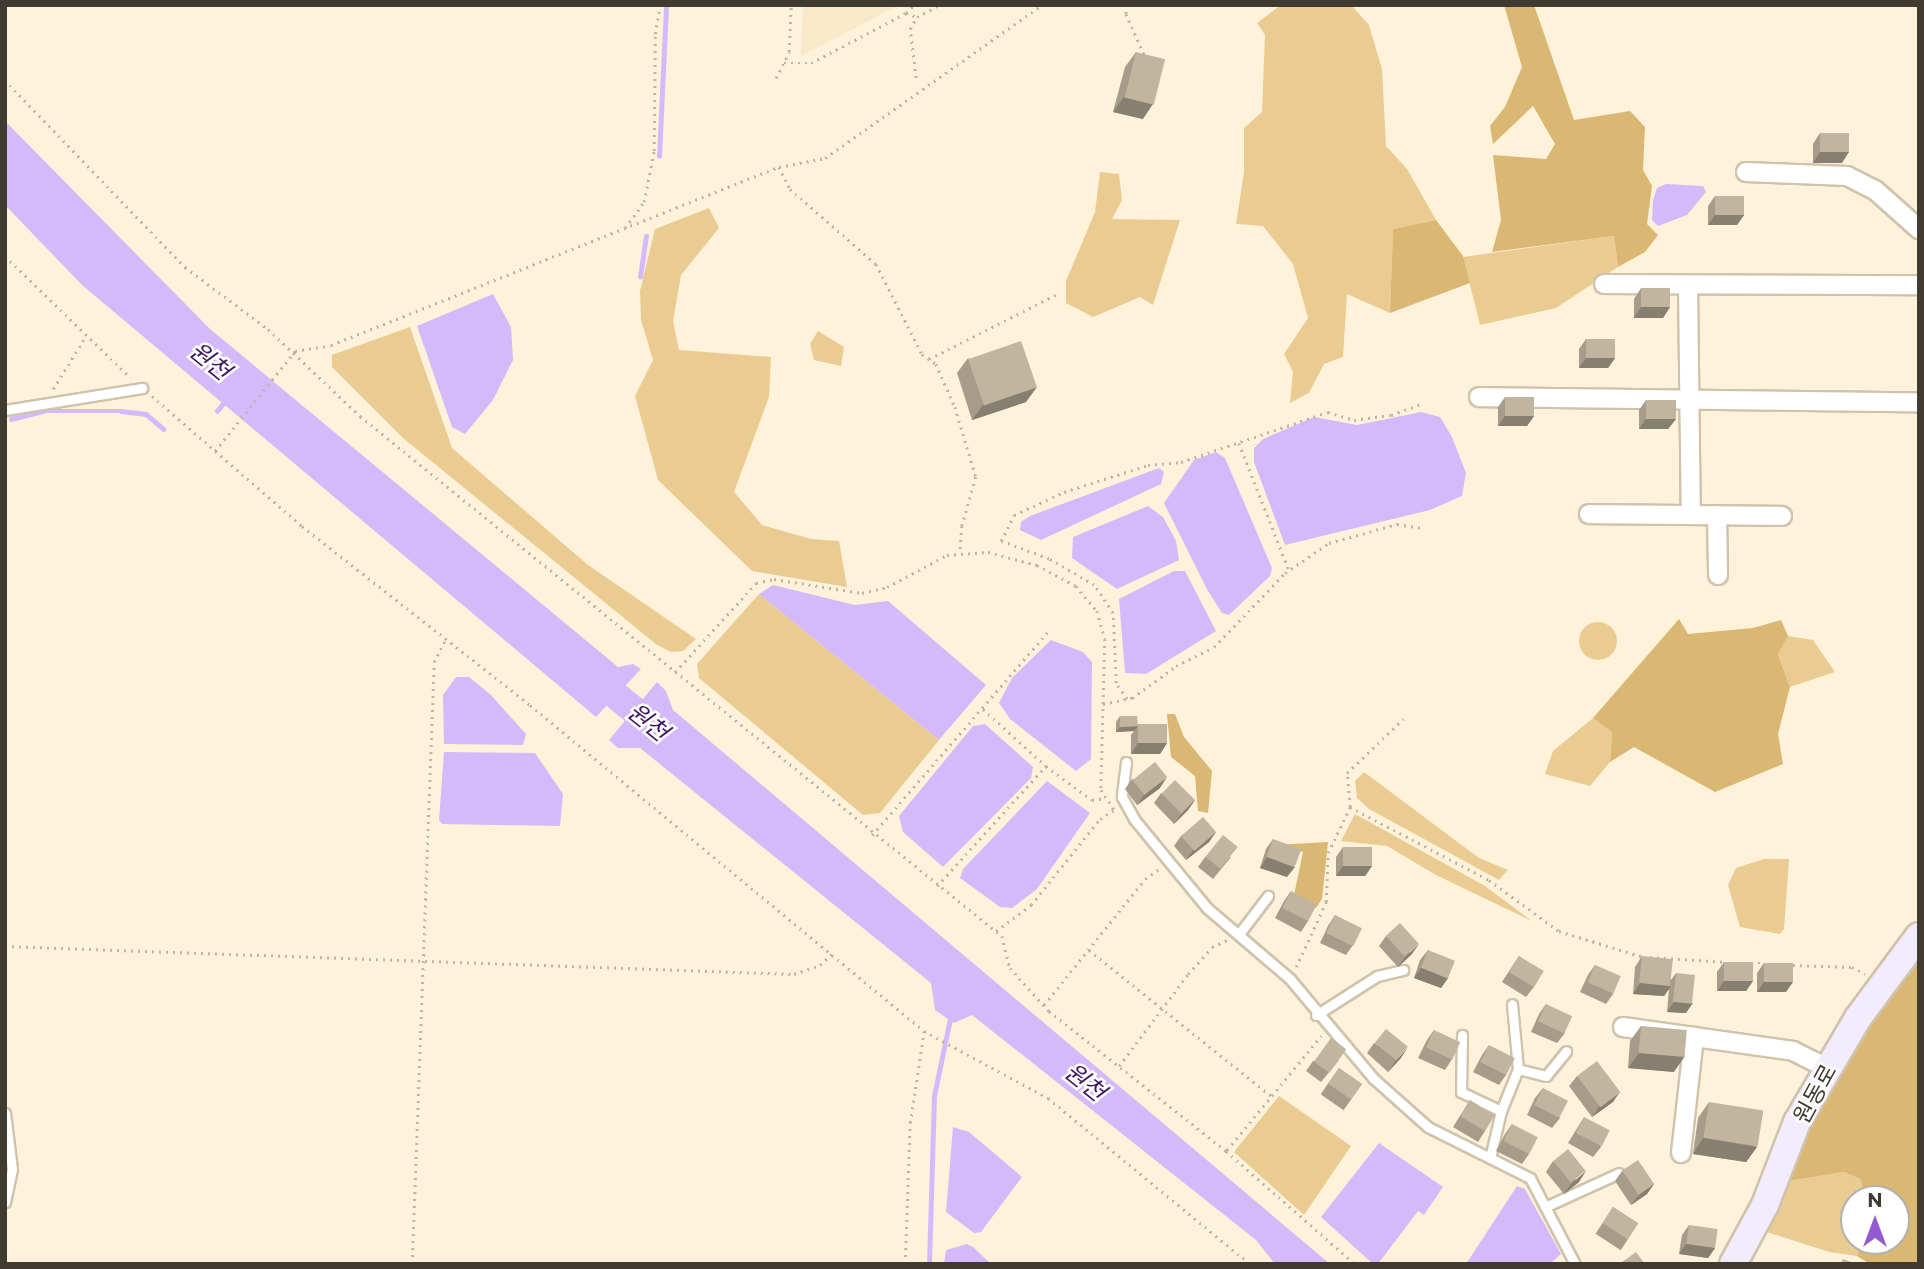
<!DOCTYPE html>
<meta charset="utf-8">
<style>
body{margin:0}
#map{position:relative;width:1924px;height:1269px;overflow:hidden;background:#fef2da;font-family:Montserrat,"Noto Sans KR",sans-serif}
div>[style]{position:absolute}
.built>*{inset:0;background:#f9e9ca}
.green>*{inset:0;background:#eacc92}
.round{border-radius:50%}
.forest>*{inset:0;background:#dab772}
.water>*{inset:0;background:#d4b9fb}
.stream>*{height:4.5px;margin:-2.25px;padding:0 2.25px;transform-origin:2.25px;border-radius:2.25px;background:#d4b9fb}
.river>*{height:28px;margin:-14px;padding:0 14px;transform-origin:14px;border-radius:14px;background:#d4b9fb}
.path>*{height:2.5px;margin-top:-1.25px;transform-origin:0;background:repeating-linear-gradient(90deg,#bfb5a2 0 2px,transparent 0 7px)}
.roads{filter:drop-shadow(2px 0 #cfc3ac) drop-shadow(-2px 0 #cfc3ac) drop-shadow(0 2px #cfc3ac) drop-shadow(0 -2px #cfc3ac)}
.lane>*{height:9px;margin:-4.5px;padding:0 4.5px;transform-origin:4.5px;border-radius:4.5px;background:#fff}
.street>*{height:18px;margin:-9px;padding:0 9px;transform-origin:9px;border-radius:9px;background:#fff}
.secondary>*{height:26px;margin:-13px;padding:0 13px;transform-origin:13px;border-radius:13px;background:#f2ecfc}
.wall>*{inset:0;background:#a69c89;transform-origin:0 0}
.shaded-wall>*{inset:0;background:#877f6f}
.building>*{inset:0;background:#c1b59f;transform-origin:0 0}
span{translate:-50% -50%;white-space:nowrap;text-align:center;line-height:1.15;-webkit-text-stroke:5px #fff;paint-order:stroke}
.street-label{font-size:23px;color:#3f3b31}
.water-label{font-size:24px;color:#3e1763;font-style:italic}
.frame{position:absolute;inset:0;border:7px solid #3f3b31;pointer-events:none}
.north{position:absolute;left:1840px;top:1185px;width:70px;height:70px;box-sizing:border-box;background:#fff;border:2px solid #b2b1ad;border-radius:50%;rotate:0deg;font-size:19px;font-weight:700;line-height:28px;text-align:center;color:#3f3b31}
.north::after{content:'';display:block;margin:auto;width:24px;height:32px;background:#945ad2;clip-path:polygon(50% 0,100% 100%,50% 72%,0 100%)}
</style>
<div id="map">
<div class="built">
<div style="clip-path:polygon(803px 5px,899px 5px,801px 56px)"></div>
</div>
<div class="green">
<div style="clip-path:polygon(1281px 5px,1351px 5px,1369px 25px,1382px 69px,1386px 146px,1407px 169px,1436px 220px,1393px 229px,1390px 313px,1347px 294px,1343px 357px,1324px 364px,1309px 393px,1290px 403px,1293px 372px,1284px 354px,1308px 318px,1293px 264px,1263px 226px,1236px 224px,1244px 172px,1244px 128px,1262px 112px,1265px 35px,1257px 23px)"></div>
<div style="clip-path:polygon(1100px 172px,1119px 174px,1122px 200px,1112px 219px,1180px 220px,1153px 305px,1140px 297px,1093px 317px,1066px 303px,1066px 281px,1095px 212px)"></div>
<div style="clip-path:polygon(709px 208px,719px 228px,681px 275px,673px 321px,679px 350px,771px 357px,769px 397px,734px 492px,762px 525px,811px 539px,839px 541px,847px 587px,752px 571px,658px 480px,635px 396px,653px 360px,641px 320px,640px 291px,655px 229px)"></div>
<div style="clip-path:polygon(1614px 236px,1618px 267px,1556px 308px,1480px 325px,1463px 257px)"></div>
<div style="clip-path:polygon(410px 327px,452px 448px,588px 565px,696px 639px,683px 651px,671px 652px,657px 645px,403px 438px,332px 367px,332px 355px)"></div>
<div style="clip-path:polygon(818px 331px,844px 347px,841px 366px,814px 360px,810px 344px)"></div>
<div style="clip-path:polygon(759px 594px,939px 740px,880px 813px,863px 815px,699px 678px,697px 664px)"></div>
<div class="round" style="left:1579px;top:622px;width:38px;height:38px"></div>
<div style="clip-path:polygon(1788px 636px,1813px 640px,1835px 672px,1790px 687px,1778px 653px)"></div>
<div style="clip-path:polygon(1593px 718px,1612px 731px,1610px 762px,1590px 786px,1545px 774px,1553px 751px)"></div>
<div style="clip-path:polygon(1364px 772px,1479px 858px,1508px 870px,1499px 880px,1369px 809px,1357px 798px,1355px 781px)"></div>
<div style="clip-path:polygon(1355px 814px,1485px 886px,1532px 921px,1436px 875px,1387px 846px,1341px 841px)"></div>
<div style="clip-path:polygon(1764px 859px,1789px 859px,1784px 929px,1780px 934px,1740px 927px,1728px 885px,1736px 868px)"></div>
<div style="clip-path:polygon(1279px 1096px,1351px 1146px,1304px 1215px,1234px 1152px)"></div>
<div style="clip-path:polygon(1844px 1172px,1860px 1179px,1866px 1199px,1854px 1199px,1854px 1241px,1862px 1241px,1857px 1256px,1829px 1252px,1764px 1231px,1789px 1181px)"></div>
</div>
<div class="forest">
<div style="clip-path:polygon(1504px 5px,1534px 5px,1574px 120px,1630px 111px,1645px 127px,1643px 170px,1652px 186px,1647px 224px,1658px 235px,1645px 252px,1618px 267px,1614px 236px,1492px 252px,1501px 220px,1493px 155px,1546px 159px,1555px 144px,1533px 106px,1493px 144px,1490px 126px,1505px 107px,1522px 67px)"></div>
<div style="clip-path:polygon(1436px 220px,1463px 256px,1470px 283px,1390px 313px,1393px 229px)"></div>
<div style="clip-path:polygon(1679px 619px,1688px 634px,1753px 628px,1781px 620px,1788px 636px,1778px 654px,1790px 687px,1778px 734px,1783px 764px,1715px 792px,1634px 747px,1610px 762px,1612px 732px,1593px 718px)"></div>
<div style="clip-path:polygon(1167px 714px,1175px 714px,1184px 737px,1212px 771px,1208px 813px,1198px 811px,1195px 776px,1171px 757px)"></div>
<div style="clip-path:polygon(1328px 842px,1322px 899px,1316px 908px,1294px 895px,1303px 852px,1275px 845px)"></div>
<div style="clip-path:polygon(1919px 957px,1919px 1264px,1870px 1264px,1857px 1256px,1862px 1241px,1896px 1241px,1896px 1199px,1866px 1199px,1860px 1179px,1844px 1172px,1789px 1181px,1814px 1116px,1863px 1033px)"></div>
</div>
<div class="water">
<div style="clip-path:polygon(5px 121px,210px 329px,618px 667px,633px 664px,641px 669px,596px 717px,82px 285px,5px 205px)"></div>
<div style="clip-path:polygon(1666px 184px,1703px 186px,1706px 192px,1687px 215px,1658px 226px,1652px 220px,1653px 200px,1657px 188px)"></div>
<div style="clip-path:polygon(493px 294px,511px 327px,513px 360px,493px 400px,465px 434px,452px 427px,417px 326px)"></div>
<div style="clip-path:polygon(1421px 412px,1440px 417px,1452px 437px,1466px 473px,1462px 496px,1430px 510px,1285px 545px,1254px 462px,1254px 448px,1263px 439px,1314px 417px,1357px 425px)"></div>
<div style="clip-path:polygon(1216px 452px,1225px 458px,1272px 568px,1270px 576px,1229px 615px,1222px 613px,1208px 591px,1164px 503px,1194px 460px)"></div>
<div style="clip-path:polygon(1159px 468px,1164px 472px,1161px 484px,1041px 540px,1020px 530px,1021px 522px,1030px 516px)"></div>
<div style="clip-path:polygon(1148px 506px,1163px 517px,1176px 541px,1179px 560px,1117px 589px,1072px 558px,1073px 537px)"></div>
<div style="clip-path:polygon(1174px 571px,1185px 571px,1216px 631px,1146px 674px,1125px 673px,1119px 599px)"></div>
<div style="clip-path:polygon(773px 585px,855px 605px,888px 601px,986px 685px,939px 740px,759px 594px)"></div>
<div style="clip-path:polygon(1051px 640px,1083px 652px,1092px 662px,1091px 759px,1076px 771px,1010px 719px,999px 703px,1012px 678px)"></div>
<div style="clip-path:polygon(456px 677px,469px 677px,490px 694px,526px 734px,523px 745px,444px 744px,443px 695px)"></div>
<div style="clip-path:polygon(657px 682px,666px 691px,673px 710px,1330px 1264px,1275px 1264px,1256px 1240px,972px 1015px,954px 1023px,935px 1010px,931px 983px,640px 748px,618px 748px,609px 740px)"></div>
<div style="clip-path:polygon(985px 724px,1033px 767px,1031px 778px,943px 867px,903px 832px,899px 816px,973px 726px)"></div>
<div style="clip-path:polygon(444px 752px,535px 753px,563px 794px,560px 826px,442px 824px,439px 820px)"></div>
<div style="clip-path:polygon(1047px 781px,1090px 813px,1037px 889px,1012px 908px,1000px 907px,960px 878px,963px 869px)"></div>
<div style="clip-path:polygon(953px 1127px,969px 1132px,1022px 1177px,981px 1232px,974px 1233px,946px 1212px)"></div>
<div style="clip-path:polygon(1379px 1143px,1443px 1187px,1424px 1215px,1418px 1211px,1378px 1264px,1373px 1264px,1321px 1217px)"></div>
<div style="clip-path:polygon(1517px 1186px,1525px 1189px,1561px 1254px,1550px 1264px,1466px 1264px)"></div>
<div style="clip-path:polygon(967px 1244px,973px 1247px,991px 1264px,944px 1264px,946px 1250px)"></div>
</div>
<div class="stream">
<div style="left:659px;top:156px;width:151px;rotate:-87.3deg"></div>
<div style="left:640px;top:277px;width:41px;rotate:-81.7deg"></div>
<div style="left:217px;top:411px;width:13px;rotate:-51deg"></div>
<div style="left:11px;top:419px;width:34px;rotate:-14deg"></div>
<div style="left:44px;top:411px;width:77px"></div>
<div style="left:121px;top:411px;width:25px;rotate:7deg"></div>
<div style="left:146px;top:414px;width:23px;rotate:40deg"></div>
<div style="left:929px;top:1264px;width:168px;rotate:-88.3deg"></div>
<div style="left:934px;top:1096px;width:84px;rotate:-78.3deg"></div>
</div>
<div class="river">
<div style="left:586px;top:671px;width:99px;rotate:39.3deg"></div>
</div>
<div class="path">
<div style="left:1128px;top:5px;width:9px;rotate:103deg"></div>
<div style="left:1126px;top:14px;width:44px;rotate:65.8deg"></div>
<div style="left:906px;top:13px;width:11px;rotate:-45deg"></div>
<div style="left:784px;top:63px;width:27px"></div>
<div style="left:811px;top:63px;width:107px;rotate:-27.8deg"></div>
<div style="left:906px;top:13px;width:12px;rotate:20deg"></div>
<div style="left:776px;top:78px;width:29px;rotate:-63deg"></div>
<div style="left:789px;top:52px;width:47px;rotate:-87.6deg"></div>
<div style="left:916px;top:78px;width:49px;rotate:-97deg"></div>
<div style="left:910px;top:29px;width:14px;rotate:-60deg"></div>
<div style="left:917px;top:17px;width:25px;rotate:-29deg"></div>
<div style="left:5px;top:80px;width:260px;rotate:46.1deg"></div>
<div style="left:185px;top:267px;width:104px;rotate:36.8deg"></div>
<div style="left:268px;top:329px;width:127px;rotate:43.4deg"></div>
<div style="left:360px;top:416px;width:826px;rotate:39.01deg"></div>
<div style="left:1002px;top:936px;width:33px;rotate:76deg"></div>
<div style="left:1010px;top:968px;width:58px;rotate:47.8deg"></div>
<div style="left:1049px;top:1011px;width:226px;rotate:38.3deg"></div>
<div style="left:1226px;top:1151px;width:171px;rotate:41.2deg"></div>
<div style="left:779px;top:167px;width:25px;rotate:63deg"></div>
<div style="left:790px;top:189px;width:114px;rotate:41.1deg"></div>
<div style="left:876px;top:264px;width:101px;rotate:62.9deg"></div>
<div style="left:922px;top:354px;width:17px;rotate:36deg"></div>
<div style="left:936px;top:364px;width:47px;rotate:66.2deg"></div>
<div style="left:955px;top:407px;width:73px;rotate:73.3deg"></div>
<div style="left:976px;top:477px;width:51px;rotate:105.9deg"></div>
<div style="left:962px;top:526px;width:27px;rotate:94deg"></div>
<div style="left:625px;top:228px;width:32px;rotate:-54deg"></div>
<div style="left:644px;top:202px;width:52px;rotate:-78.9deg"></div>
<div style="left:654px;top:151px;width:117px;rotate:-89.5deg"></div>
<div style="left:655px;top:34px;width:29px;rotate:-80deg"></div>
<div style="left:5px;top:256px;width:175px;rotate:44.1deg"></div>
<div style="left:929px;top:359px;width:144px;rotate:-26.9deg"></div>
<div style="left:53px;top:389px;width:62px;rotate:-58.1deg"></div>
<div style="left:152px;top:396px;width:198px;rotate:40.9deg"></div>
<div style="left:302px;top:526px;width:290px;rotate:38.1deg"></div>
<div style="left:530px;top:705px;width:511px;rotate:39.6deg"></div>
<div style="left:924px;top:1031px;width:141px;rotate:28.4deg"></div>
<div style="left:1048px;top:1098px;width:261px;rotate:39.4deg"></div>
<div style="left:1239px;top:443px;width:136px;rotate:68.5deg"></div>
<div style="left:215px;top:451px;width:128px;rotate:-51.3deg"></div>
<div style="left:295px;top:351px;width:36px;rotate:-9deg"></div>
<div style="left:331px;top:345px;width:482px;rotate:-21.7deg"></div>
<div style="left:779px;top:167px;width:47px;rotate:-11.1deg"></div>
<div style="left:825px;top:158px;width:266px;rotate:-35.2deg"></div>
<div style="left:675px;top:672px;width:120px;rotate:-47.7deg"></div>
<div style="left:756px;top:583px;width:18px;rotate:-13deg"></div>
<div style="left:774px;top:579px;width:89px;rotate:9deg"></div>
<div style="left:862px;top:593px;width:26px;rotate:-13deg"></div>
<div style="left:887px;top:587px;width:68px;rotate:-28.1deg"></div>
<div style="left:947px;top:555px;width:41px;rotate:-4.2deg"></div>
<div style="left:988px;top:552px;width:51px;rotate:14.9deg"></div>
<div style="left:1037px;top:565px;width:44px;rotate:28.3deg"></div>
<div style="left:1076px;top:586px;width:33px;rotate:50deg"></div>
<div style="left:1097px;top:611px;width:29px;rotate:74deg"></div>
<div style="left:1105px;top:639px;width:151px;rotate:91.5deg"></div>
<div style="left:1101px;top:790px;width:25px;rotate:56deg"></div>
<div style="left:1127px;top:699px;width:19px;rotate:-125deg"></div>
<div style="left:1116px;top:683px;width:70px;rotate:-92.5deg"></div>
<div style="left:1113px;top:613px;width:34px;rotate:-124deg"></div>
<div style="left:1094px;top:585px;width:52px;rotate:-150deg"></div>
<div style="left:1049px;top:559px;width:51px;rotate:-159.4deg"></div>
<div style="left:1001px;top:541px;width:29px;rotate:-63deg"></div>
<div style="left:1014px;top:515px;width:55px;rotate:-24.7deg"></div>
<div style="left:1064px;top:492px;width:88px;rotate:-17.8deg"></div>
<div style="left:1148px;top:465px;width:33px;rotate:-5deg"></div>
<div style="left:1181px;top:462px;width:155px;rotate:-18.8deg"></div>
<div style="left:1328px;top:412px;width:27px;rotate:17deg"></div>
<div style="left:1354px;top:420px;width:37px;rotate:-8deg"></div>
<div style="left:1391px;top:415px;width:35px;rotate:-20deg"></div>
<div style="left:1103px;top:704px;width:30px;rotate:-12deg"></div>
<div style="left:1132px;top:698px;width:54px;rotate:-36deg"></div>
<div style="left:1176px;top:666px;width:42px;rotate:-26.6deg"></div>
<div style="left:1214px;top:647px;width:103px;rotate:-46.2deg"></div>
<div style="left:1285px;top:573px;width:53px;rotate:-34.3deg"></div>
<div style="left:1329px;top:543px;width:71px;rotate:-15.6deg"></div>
<div style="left:1397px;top:524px;width:26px;rotate:9deg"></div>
<div style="left:983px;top:709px;width:85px;rotate:42.1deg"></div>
<div style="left:1046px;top:766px;width:57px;rotate:36.5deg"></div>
<div style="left:1092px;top:800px;width:14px;rotate:-8deg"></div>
<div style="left:1350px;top:807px;width:157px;rotate:27.7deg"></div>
<div style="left:1489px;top:880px;width:87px;rotate:36.1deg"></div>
<div style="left:1559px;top:931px;width:88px;rotate:17.2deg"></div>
<div style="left:872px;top:835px;width:270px;rotate:-49.1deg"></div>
<div style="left:937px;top:886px;width:162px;rotate:-47.8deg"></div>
<div style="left:996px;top:931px;width:44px;rotate:-36.6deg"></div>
<div style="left:1031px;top:905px;width:110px;rotate:-51.3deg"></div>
<div style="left:1100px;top:819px;width:17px;rotate:-33deg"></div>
<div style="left:5px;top:946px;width:789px;rotate:2.03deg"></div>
<div style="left:794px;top:974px;width:28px;rotate:-19deg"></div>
<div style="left:820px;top:965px;width:16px;rotate:-43deg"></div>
<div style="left:1089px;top:950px;width:233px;rotate:38.7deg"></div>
<div style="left:1650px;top:957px;width:77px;rotate:3.7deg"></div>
<div style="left:1751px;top:963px;width:14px"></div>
<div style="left:1793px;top:965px;width:59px;rotate:1.9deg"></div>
<div style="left:1852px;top:967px;width:15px;rotate:28deg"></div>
<div style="left:1296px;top:967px;width:72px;rotate:-65.2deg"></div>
<div style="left:1326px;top:902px;width:49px;rotate:-87.7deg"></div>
<div style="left:1328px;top:853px;width:51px;rotate:-64.4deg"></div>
<div style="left:1350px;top:807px;width:34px;rotate:-95deg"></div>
<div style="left:1347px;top:773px;width:78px;rotate:-44deg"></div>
<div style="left:1044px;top:1005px;width:161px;rotate:-51.3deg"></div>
<div style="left:1145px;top:879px;width:19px;rotate:-35deg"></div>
<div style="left:1119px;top:1066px;width:115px;rotate:-53.1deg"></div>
<div style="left:1188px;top:974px;width:36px;rotate:-48deg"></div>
<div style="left:1212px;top:947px;width:17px;rotate:-25deg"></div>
<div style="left:1227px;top:1150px;width:148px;rotate:-50.5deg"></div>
<div style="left:412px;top:1264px;width:602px;rotate:-87.91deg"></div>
<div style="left:434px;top:662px;width:25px;rotate:-63deg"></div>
<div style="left:905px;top:1264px;width:141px;rotate:-88deg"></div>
<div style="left:910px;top:1123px;width:93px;rotate:-81.3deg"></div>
</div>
<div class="roads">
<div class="lane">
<div style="left:5px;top:410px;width:139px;rotate:-9.1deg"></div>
<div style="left:1126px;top:762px;width:35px;rotate:97deg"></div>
<div style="left:1122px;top:797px;width:25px;rotate:61deg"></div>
<div style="left:1134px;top:819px;width:115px;rotate:50.6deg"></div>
<div style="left:1207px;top:908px;width:109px;rotate:40.5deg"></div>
<div style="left:1290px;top:979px;width:131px;rotate:50deg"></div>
<div style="left:1374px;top:1079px;width:72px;rotate:41.6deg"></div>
<div style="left:1428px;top:1127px;width:114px;rotate:26.6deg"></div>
<div style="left:1530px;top:1178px;width:97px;rotate:62.4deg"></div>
<div style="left:1239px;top:934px;width:48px;rotate:-52.7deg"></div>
<div style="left:1316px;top:1015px;width:72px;rotate:-32.6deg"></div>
<div style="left:1377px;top:976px;width:27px;rotate:-13deg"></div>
<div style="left:1462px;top:1035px;width:57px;rotate:91deg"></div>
<div style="left:1461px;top:1092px;width:44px;rotate:25.4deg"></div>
<div style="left:1518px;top:1069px;width:29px;rotate:14deg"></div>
<div style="left:1546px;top:1076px;width:32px;rotate:-51deg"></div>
<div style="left:5px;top:1113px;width:56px;rotate:82.9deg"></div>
<div style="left:12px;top:1169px;width:34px;rotate:102deg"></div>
<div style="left:1490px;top:1158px;width:48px;rotate:-76.8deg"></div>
<div style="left:1501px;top:1111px;width:45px;rotate:-68deg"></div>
<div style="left:1518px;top:1069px;width:65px;rotate:-95.3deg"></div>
<div style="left:1547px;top:1206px;width:79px;rotate:-24.6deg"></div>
</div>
<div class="street">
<div style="left:1746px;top:172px;width:101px;rotate:2.3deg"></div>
<div style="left:1847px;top:176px;width:31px;rotate:27deg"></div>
<div style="left:1875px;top:190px;width:59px;rotate:41.6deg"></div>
<div style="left:1604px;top:284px;width:315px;rotate:0.2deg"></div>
<div style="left:1688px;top:285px;width:230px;rotate:89.3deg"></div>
<div style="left:1479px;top:397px;width:440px;rotate:0.7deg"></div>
<div style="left:1589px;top:514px;width:193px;rotate:0.6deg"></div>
<div style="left:1717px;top:515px;width:60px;rotate:89deg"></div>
<div style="left:1623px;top:1027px;width:172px;rotate:8deg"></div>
<div style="left:1793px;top:1051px;width:40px;rotate:26.6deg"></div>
<div style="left:1681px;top:1153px;width:117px;rotate:-83.6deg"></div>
</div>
<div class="secondary">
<div style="left:1733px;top:1264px;width:67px;rotate:-61.5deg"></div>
<div style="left:1765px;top:1205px;width:89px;rotate:-68.9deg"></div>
<div style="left:1797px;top:1122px;width:121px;rotate:-59.6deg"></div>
<div style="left:1858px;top:1018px;width:102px;rotate:-53.4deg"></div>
</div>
</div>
<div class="wall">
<div style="clip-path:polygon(1136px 52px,1143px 119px,1113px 112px,1125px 67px)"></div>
<div style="clip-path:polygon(1820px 133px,1842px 163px,1813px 163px,1813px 144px)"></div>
<div style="clip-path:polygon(1715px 196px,1744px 215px,1737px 225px,1708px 225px,1708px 206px)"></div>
<div style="clip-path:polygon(1641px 288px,1670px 307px,1663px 318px,1634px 318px,1634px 299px)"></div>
<div style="clip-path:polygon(1586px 339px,1615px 358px,1608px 368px,1579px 368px,1579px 349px)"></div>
<div style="clip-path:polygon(968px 358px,1026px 402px,972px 420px,957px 373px)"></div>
<div style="clip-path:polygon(1505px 397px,1534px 416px,1527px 426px,1498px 426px,1498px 407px)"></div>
<div style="clip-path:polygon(1646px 400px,1676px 419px,1668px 429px,1639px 429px,1639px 410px)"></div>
<div style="clip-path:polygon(1120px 716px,1138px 725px,1167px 743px,1160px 754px,1131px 754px,1131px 735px,1134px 731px,1116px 732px,1116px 722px)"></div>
<div style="clip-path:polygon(1132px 779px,1160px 788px,1137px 805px,1125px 789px)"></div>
<div style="clip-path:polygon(1161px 793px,1195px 800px,1188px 810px,1174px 824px,1154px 803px)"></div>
<div style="clip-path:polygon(1216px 832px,1209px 842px,1186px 860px,1174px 846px,1181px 836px)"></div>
<div style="clip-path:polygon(1273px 839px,1287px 877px,1260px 868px,1266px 849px)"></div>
<div style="clip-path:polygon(1343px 847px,1372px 866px,1365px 876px,1336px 876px,1336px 857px)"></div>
<div style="clip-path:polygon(1205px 857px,1231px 857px,1213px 879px,1198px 867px)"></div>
<div style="clip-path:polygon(1291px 891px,1308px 921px,1301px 932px,1275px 918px,1284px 901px)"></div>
<div style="clip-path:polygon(1335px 915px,1353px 945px,1346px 955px,1320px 943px,1328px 926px)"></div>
<div style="clip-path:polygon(1386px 936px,1412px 954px,1398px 967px,1379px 946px)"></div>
<div style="clip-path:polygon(1428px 950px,1448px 978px,1441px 988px,1414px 978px,1420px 960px)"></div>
<div style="clip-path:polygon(1519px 956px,1534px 987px,1526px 997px,1502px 982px)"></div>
<div style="clip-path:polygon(1642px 956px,1671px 980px,1676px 973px,1686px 1013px,1667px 1012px,1669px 989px,1664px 996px,1633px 994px,1635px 967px)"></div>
<div style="clip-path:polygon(1724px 962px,1753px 981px,1746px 991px,1717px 991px,1717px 972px)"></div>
<div style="clip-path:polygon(1764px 963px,1786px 992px,1757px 992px,1757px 973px)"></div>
<div style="clip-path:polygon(1595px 965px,1613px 994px,1606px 1004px,1580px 992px,1588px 975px)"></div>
<div style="clip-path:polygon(1546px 1004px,1565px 1033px,1557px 1043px,1531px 1032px,1539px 1014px)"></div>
<div style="clip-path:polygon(1641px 1026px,1674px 1072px,1628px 1068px,1630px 1041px)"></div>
<div style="clip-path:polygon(1434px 1030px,1452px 1059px,1445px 1070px,1418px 1058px,1427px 1040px)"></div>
<div style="clip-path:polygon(1374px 1043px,1401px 1058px,1388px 1072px,1367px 1053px)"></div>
<div style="clip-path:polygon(1489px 1045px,1506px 1075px,1499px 1085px,1473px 1072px,1482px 1055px)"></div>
<div style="clip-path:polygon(1339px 1060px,1321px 1082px,1306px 1071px,1313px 1061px)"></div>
<div style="left:1339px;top:1068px;width:28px;height:32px;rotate:35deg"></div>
<div style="clip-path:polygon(1577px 1076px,1613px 1102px,1592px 1117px,1569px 1086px)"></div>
<div style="clip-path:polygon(1543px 1088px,1560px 1118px,1552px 1128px,1527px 1115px,1535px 1098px)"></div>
<div style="clip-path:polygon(1470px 1100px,1485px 1131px,1478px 1142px,1453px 1127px)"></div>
<div style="clip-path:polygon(1709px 1102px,1757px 1147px,1746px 1162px,1693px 1154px,1698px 1118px)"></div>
<div style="clip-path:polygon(1584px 1117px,1601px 1147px,1593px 1157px,1568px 1143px)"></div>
<div style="clip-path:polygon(1512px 1124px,1529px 1154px,1522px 1164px,1496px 1151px,1505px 1134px)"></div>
<div style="clip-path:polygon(1553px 1161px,1579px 1182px,1564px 1194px,1546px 1172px)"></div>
<div style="clip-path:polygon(1622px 1171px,1654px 1184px,1647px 1194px,1631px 1205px,1615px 1181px)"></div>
<div style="left:1613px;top:1207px;width:30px;height:32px;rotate:33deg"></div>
<div style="clip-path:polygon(1689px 1225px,1715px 1248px,1708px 1258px,1679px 1254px,1682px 1235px)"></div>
</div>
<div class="shaded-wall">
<div style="clip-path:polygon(1124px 97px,1153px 104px,1143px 119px,1113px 112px)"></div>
<div style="clip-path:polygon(1820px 152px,1849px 152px,1842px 163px,1813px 163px)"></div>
<div style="clip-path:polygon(1715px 215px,1744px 215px,1737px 225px,1708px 225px)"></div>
<div style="clip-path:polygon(1641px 307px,1670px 307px,1663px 318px,1634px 318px)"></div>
<div style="clip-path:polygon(1586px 358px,1615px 358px,1608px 368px,1579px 368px)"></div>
<div style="clip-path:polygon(1037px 387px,1026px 402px,972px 420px,983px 405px)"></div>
<div style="clip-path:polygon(1505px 416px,1534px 416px,1527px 426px,1498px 426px)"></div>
<div style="clip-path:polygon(1646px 419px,1676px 419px,1668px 429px,1639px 429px)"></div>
<div style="clip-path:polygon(1138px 726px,1134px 731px,1116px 732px,1120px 727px)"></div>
<div style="clip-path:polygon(1138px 743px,1167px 743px,1160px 754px,1131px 754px)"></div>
<div style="clip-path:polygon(1167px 777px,1160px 788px,1137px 805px,1144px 795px)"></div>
<div style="clip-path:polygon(1195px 800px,1188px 810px,1174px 824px,1181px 814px)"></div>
<div style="clip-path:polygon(1216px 832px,1209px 842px,1186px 860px,1193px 850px)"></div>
<div style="clip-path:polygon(1267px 857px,1295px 867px,1287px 877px,1260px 868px)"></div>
<div style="clip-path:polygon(1343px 866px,1372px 866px,1365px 876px,1336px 876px)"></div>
<div style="clip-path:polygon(1419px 944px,1412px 954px,1398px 967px,1405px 957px)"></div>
<div style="clip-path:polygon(1421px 968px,1448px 978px,1441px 988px,1414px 978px)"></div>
<div style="clip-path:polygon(1724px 981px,1753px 981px,1746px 991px,1717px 991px)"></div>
<div style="clip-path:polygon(1764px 982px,1793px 982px,1786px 992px,1757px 992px)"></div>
<div style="clip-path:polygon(1640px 983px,1671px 986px,1664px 996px,1633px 994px)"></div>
<div style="clip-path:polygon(1674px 1002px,1693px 1003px,1686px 1013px,1667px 1012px)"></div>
<div style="clip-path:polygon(1408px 1047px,1401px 1058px,1388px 1072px,1395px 1062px)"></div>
<div style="clip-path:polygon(1639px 1053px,1685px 1056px,1674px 1072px,1628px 1068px)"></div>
<div style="clip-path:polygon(1620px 1092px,1613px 1102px,1592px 1117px,1599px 1107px)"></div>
<div style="clip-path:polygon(1703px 1138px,1757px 1147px,1746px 1162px,1693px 1154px)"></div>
<div style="clip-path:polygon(1586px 1171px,1579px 1182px,1564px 1194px,1571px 1184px)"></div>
<div style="clip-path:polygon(1654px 1184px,1647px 1194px,1631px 1205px,1639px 1195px)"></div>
<div style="clip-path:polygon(1686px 1244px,1715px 1248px,1708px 1258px,1679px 1254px)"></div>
</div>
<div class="building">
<div style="left:1136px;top:52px;width:30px;height:47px;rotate:14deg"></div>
<div style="left:1820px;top:133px;width:29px;height:19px"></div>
<div style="left:1715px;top:196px;width:29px;height:19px"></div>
<div style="left:1641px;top:288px;width:29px;height:19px"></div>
<div style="left:1586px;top:339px;width:29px;height:19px"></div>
<div style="left:1021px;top:341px;width:49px;height:56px;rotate:71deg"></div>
<div style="left:1505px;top:397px;width:29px;height:19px"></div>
<div style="left:1646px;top:400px;width:30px;height:19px"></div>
<div style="clip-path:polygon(1120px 716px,1137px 716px,1138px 726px,1120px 727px)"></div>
<div style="left:1138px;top:724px;width:29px;height:19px"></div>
<div style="left:1155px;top:762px;width:19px;height:29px;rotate:51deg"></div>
<div style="left:1175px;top:780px;width:28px;height:19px;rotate:45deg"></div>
<div style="left:1203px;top:817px;width:20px;height:29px;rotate:49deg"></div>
<div style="left:1223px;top:835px;width:19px;height:28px;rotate:39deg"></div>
<div style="left:1273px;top:839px;width:30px;height:19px;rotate:20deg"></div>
<div style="left:1343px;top:847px;width:29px;height:19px"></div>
<div style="left:1291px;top:891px;width:29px;height:19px;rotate:27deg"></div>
<div style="left:1335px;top:915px;width:30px;height:20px;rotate:26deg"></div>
<div style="left:1400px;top:923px;width:28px;height:19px;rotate:48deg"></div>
<div style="left:1428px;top:950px;width:29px;height:19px;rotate:22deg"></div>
<div style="left:1519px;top:956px;width:29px;height:19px;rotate:31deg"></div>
<div style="left:1642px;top:956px;width:31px;height:27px;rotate:6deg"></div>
<div style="left:1724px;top:962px;width:29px;height:19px"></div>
<div style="left:1764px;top:963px;width:29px;height:19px"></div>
<div style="left:1595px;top:965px;width:28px;height:19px;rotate:23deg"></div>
<div style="left:1676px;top:973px;width:19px;height:29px;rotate:6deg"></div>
<div style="left:1546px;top:1004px;width:29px;height:19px;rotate:25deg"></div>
<div style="left:1641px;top:1026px;width:46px;height:27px;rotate:5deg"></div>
<div style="left:1386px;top:1029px;width:28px;height:18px;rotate:39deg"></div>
<div style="left:1434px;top:1030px;width:29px;height:19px;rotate:25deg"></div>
<div style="left:1331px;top:1038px;width:19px;height:29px;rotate:36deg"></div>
<div style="left:1489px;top:1045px;width:29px;height:19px;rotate:27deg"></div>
<div style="left:1597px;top:1061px;width:39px;height:25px;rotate:53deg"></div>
<div style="left:1339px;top:1068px;width:28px;height:19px;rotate:35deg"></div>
<div style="left:1543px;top:1088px;width:28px;height:19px;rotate:27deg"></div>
<div style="left:1470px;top:1100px;width:29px;height:19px;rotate:31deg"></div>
<div style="left:1709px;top:1102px;width:55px;height:36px;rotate:9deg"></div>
<div style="left:1584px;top:1117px;width:29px;height:18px;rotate:27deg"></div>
<div style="left:1512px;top:1124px;width:29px;height:19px;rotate:27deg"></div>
<div style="left:1568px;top:1149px;width:28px;height:19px;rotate:51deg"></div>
<div style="left:1638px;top:1160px;width:29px;height:19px;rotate:56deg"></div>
<div style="left:1613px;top:1207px;width:30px;height:19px;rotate:33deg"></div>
<div style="left:1689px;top:1225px;width:29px;height:19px;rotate:8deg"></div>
<div style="clip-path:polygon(1636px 1252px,1645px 1264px,1621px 1264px,1621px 1263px)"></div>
<div style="clip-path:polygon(1843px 1259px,1856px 1264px,1841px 1264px)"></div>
</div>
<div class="street-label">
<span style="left:1815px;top:1094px;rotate:-61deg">원동로</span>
</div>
<div class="water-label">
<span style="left:210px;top:361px;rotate:39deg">원천</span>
<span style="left:648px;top:722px;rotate:39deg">원천</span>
<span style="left:1085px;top:1082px;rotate:39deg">원천</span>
</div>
<div class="frame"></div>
<div class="north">N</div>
</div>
